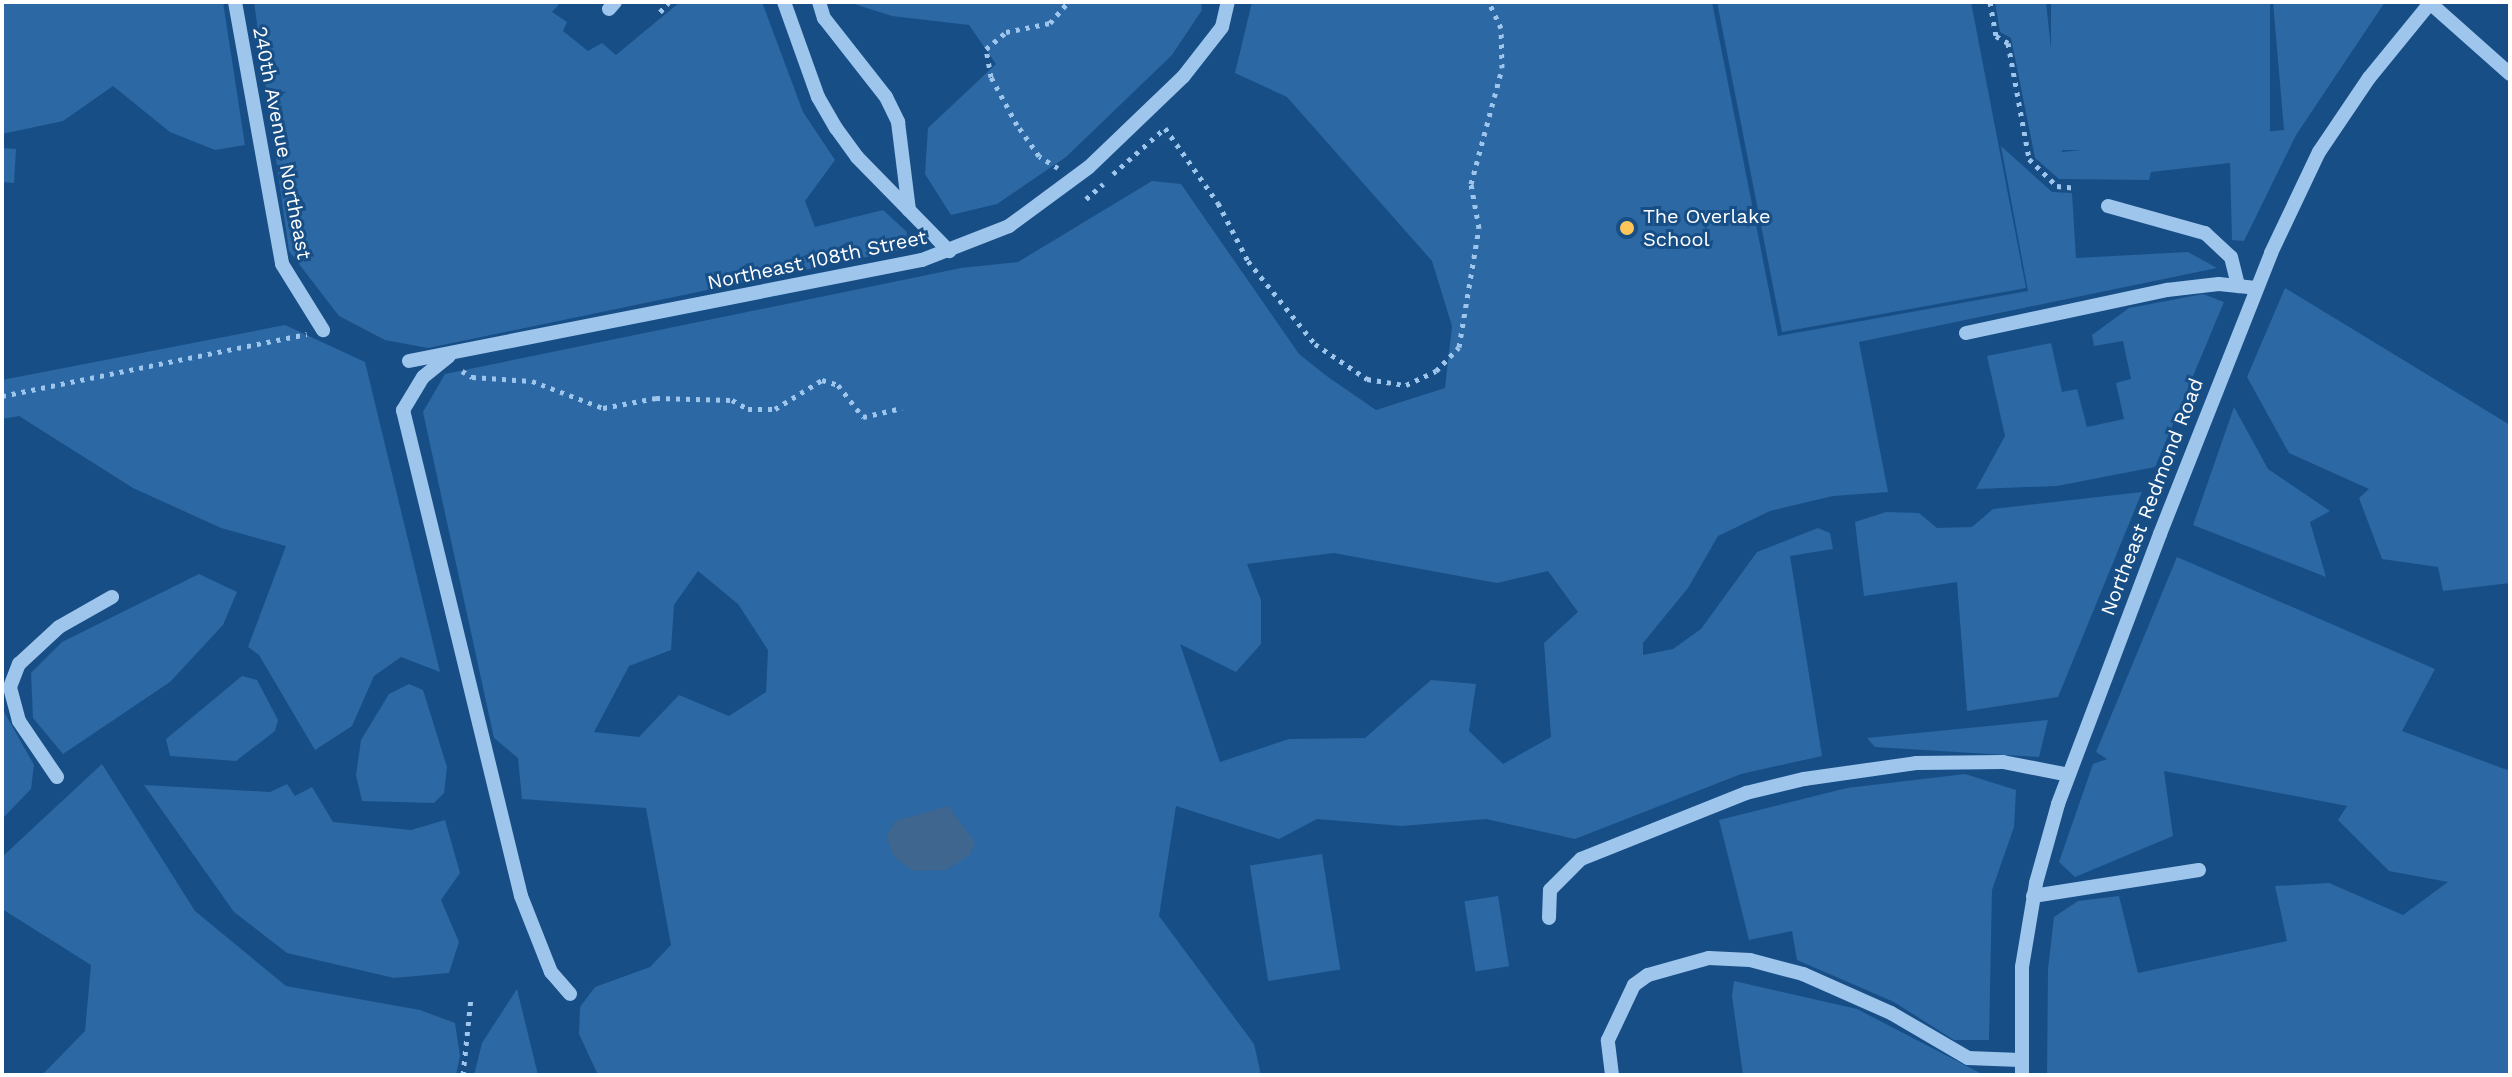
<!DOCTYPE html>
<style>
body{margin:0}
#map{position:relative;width:2512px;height:1077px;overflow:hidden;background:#184e86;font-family:"Work Sans",sans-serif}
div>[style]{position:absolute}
.green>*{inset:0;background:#2b68a4;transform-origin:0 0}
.water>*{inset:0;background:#3e668e}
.path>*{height:5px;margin-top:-2.5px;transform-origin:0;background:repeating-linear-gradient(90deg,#9ec6ed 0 4px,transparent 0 10px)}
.minor>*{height:14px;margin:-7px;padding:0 7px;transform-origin:7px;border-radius:7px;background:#9ec6ed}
.dots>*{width:22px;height:22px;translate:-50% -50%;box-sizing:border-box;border:4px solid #184e86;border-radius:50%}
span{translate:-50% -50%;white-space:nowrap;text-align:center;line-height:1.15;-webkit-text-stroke:6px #184e86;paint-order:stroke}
.street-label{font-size:20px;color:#fff}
.poi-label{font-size:20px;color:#fff}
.left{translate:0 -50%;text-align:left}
.frame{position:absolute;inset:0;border:4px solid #fff;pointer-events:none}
</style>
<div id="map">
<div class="green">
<div style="clip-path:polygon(2px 2px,223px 2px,245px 145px,215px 150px,170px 132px,113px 86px,63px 121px,2px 134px)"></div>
<div style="clip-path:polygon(254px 2px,561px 2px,552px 12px,567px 22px,563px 31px,588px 51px,602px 43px,616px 55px,680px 2px,762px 2px,803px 112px,835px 160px,805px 201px,815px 227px,883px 210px,907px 232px,905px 249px,428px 348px,385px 340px,339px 316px,289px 251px)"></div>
<div style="clip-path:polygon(848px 2px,1201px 2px,1202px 10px,1172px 55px,1066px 157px,997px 204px,951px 215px,925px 174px,928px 128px,996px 64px,969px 25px,892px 16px)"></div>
<div style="clip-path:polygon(evenodd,1252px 2px,1712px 2px,1778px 336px,2028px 291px,2001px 146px,2052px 192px,2072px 193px,2076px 258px,2188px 252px,2217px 268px,1859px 342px,1888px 492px,1833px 496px,1770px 511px,1718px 536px,1688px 588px,1643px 643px,1643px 655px,1673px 649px,1701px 629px,1757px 552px,1818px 528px,1830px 533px,1833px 549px,1790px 556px,1822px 756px,1741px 774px,1575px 839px,1486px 819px,1402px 826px,1317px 819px,1279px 839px,1176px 806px,1159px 916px,1254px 1044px,1261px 1075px,598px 1075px,579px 1034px,580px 1007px,595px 987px,650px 967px,671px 945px,646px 808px,522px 799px,518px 758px,494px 738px,423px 412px,445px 374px,961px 268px,1018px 262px,1152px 181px,1181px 184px,1299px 354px,1328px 377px,1376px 410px,1445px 388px,1452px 326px,1432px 261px,1287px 97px,1235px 73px,1252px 2px,1334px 553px,1497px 583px,1548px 571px,1578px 612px,1544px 643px,1551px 737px,1503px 764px,1469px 731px,1476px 684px,1431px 680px,1365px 738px,1289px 739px,1220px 762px,1180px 644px,1236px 672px,1261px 644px,1261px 600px,1247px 564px,1334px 553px,1252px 2px,698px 571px,738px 604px,768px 650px,766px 692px,729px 716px,679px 695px,639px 737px,594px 732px,629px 666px,671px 650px,674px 605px,698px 571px)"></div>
<div style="clip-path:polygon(1717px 2px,1971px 2px,2026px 288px,1782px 332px)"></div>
<div style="clip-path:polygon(1995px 2px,2046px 2px,2062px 152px,2284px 130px,2273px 2px,2385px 2px,2296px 135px,2244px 241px,2232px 240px,2230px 163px,2151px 172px,2149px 180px,2059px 179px,2035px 158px,2011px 38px,2000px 32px)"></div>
<div style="left:2051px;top:2px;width:219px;height:148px"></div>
<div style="clip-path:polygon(2px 148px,16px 149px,14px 183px,2px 182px)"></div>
<div style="clip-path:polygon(2285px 288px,2510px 425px,2510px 583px,2443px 591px,2438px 567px,2382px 559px,2359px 498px,2369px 489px,2289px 453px,2247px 377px)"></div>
<div style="clip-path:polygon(2203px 294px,2224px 302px,2155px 467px,2057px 486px,1976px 489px,2005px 436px,1987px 356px,2051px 343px,2062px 392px,2077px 389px,2087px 427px,2124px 419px,2116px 383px,2131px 379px,2123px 341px,2094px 346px,2092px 335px,2129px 308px)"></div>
<div style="clip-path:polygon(285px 325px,365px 362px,440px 672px,401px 657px,374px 676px,352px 726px,315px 750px,259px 655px,248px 647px,286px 546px,221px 528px,133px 488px,19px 416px,2px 419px,2px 380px)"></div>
<div style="clip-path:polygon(2234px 407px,2268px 469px,2330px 511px,2310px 522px,2326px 577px,2193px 525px)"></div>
<div style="clip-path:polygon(2142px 492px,2058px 697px,1967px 711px,1957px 582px,1864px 596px,1855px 522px,1886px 512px,1919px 513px,1937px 528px,1972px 527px,1993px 509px)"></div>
<div style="clip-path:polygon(2177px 557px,2435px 669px,2402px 731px,2510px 771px,2510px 1075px,2047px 1075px,2048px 969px,2054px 917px,2078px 901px,2119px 896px,2138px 973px,2287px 941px,2275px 886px,2329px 883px,2403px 915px,2448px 882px,2389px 871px,2338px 820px,2347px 806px,2164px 771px,2173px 836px,2075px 877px,2059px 862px,2093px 764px,2107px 759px,2096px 752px)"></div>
<div style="clip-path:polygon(199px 574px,237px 592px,223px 625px,170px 682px,63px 754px,33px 718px,31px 673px,62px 642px)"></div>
<div style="clip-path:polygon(242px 676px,257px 680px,278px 720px,275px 731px,236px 761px,170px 756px,166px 739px)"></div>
<div style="clip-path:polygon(409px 684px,423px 690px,447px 767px,444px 793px,434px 803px,362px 801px,356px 775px,361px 740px,389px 694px)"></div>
<div style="clip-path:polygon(2px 708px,34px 765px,31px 789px,2px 819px)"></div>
<div style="clip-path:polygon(2048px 720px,2039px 757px,1875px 747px,1867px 738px)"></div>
<div style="clip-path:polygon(102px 764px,195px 911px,286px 986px,420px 1010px,455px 1023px,460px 1056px,456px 1075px,42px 1075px,85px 1031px,91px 965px,2px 909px,2px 857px)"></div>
<div style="clip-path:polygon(1965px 774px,2016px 790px,2014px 827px,1992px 890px,1989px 1040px,1954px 1040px,1894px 1002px,1797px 960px,1792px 931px,1749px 940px,1719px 820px,1847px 788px)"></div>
<div style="clip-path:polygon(287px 784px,295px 796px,312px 787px,333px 822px,411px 830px,445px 820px,460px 873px,441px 900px,459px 942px,449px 973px,394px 978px,287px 953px,234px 912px,144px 785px,270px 792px)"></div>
<div style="left:1322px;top:854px;width:117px;height:73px;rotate:81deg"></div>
<div style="left:1498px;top:896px;width:71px;height:34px;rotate:81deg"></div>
<div style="clip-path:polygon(1734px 981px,1857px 1009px,1984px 1075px,1743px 1075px,1732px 996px)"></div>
<div style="clip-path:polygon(517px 989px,538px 1075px,474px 1075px,482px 1043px)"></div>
</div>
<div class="water">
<div style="clip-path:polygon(948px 806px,975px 842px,970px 855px,946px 870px,913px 871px,894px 857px,886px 837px,895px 821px)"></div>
</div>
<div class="path">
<div style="left:1990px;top:2px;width:35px;rotate:80deg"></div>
<div style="left:1996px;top:36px;width:14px;rotate:30deg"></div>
<div style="left:2008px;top:43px;width:118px;rotate:79.7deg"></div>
<div style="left:2029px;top:159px;width:39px;rotate:44deg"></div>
<div style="left:2057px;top:186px;width:20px;rotate:6deg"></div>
<div style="left:660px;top:12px;width:13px;rotate:-48deg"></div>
<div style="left:1058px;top:168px;width:22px;rotate:-148deg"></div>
<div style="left:1039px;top:156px;width:38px;rotate:-125deg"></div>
<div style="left:1017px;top:125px;width:55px;rotate:-118.4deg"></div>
<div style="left:991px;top:77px;width:28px;rotate:-100deg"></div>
<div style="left:986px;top:49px;width:26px;rotate:-40deg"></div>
<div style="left:1006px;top:32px;width:45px;rotate:-11.6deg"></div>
<div style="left:1050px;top:23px;width:28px;rotate:-49deg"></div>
<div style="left:1113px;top:174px;width:69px;rotate:-41.5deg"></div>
<div style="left:1165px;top:128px;width:92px;rotate:54.8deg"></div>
<div style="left:1218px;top:203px;width:65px;rotate:62.7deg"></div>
<div style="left:1248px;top:261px;width:107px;rotate:51.1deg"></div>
<div style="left:1315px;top:344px;width:63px;rotate:33.9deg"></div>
<div style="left:1367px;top:379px;width:39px;rotate:9deg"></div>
<div style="left:1406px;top:385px;width:33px;rotate:-25deg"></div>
<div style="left:1436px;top:371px;width:33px;rotate:-46deg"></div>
<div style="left:1459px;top:347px;width:121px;rotate:-80.5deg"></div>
<div style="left:1479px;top:228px;width:45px;rotate:-100.3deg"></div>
<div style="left:1471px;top:184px;width:120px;rotate:-75deg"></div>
<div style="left:1502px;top:68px;width:40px;rotate:-91.4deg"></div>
<div style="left:1501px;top:28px;width:29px;rotate:-115deg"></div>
<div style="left:1086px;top:199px;width:23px;rotate:-41deg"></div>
<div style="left:462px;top:371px;width:12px;rotate:31deg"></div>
<div style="left:472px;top:377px;width:60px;rotate:3.8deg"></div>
<div style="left:532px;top:381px;width:76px;rotate:20.8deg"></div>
<div style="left:603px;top:408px;width:54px;rotate:-10.7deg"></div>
<div style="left:656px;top:398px;width:76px;rotate:1.5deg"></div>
<div style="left:732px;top:400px;width:18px;rotate:29deg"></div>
<div style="left:748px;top:409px;width:27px"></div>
<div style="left:775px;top:409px;width:55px;rotate:-31.7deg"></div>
<div style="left:822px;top:380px;width:17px;rotate:17deg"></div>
<div style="left:838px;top:385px;width:41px;rotate:52deg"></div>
<div style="left:863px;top:417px;width:40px;rotate:-13deg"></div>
<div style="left:2px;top:396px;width:311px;rotate:-11.5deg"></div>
<div style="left:463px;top:1075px;width:77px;rotate:-84.1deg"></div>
</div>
<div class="minor">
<div style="left:235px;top:2px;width:266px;rotate:79.8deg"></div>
<div style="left:282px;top:264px;width:78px;rotate:58.2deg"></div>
<div style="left:784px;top:2px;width:101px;rotate:70.3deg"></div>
<div style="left:818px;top:97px;width:36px;rotate:60deg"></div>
<div style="left:836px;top:128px;width:36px;rotate:54deg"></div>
<div style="left:857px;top:157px;width:132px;rotate:45.6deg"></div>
<div style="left:819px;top:2px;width:17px;rotate:73deg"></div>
<div style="left:824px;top:18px;width:100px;rotate:51.9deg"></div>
<div style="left:886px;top:97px;width:28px;rotate:64deg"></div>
<div style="left:898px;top:122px;width:89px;rotate:82.9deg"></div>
<div style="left:2430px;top:3px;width:107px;rotate:41.6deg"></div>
<div style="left:609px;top:9px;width:9px;rotate:-49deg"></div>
<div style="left:2108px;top:206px;width:101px;rotate:15.6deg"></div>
<div style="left:2205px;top:233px;width:35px;rotate:43deg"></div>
<div style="left:2231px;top:257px;width:30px;rotate:76deg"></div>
<div style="left:1966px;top:333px;width:206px;rotate:-12.1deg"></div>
<div style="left:2167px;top:290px;width:52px;rotate:-6.6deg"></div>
<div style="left:2219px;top:284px;width:37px;rotate:6deg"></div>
<div style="left:449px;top:356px;width:33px;rotate:141deg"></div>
<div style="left:423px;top:377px;width:39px;rotate:121deg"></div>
<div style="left:403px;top:410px;width:500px;rotate:76.35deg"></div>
<div style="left:521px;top:896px;width:82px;rotate:68.5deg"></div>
<div style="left:551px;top:972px;width:29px;rotate:49deg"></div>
<div style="left:409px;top:361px;width:523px;rotate:-11.14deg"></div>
<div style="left:922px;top:260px;width:93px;rotate:-21.3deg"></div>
<div style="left:1009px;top:226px;width:99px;rotate:-36.4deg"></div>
<div style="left:1089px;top:167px;width:130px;rotate:-43.8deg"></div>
<div style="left:1183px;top:77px;width:63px;rotate:-52deg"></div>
<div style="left:1222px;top:27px;width:26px;rotate:-77deg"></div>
<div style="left:57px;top:777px;width:68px;rotate:-124.2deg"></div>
<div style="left:19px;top:721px;width:35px;rotate:-105deg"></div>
<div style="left:10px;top:687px;width:25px;rotate:-69deg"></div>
<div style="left:19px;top:664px;width:54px;rotate:-42.8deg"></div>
<div style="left:59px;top:627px;width:61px;rotate:-29.5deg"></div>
<div style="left:2033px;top:896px;width:168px;rotate:-8.9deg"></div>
<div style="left:1549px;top:918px;width:28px;rotate:-88deg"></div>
<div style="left:1550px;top:890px;width:44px;rotate:-45deg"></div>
<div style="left:1581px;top:859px;width:178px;rotate:-21.8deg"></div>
<div style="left:1746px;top:793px;width:60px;rotate:-13.6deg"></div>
<div style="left:1804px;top:779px;width:113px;rotate:-8.1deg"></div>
<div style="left:1916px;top:763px;width:87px;rotate:-0.7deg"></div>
<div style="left:2003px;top:762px;width:67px;rotate:11.1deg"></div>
<div style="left:1612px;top:1075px;width:35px;rotate:-97deg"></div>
<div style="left:1608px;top:1040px;width:61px;rotate:-64.7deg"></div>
<div style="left:1634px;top:985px;width:17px;rotate:-36deg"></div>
<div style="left:1648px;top:975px;width:63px;rotate:-15.6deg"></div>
<div style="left:1709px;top:958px;width:41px;rotate:2.8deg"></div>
<div style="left:1750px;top:960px;width:55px;rotate:14.8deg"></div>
<div style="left:1803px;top:974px;width:96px;rotate:23.9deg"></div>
<div style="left:1891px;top:1013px;width:89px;rotate:30.3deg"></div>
<div style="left:1968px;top:1058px;width:52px;rotate:2.2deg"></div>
<div style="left:2022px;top:1075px;width:108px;rotate:-90deg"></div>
<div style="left:2022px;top:967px;width:85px;rotate:-80.5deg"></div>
<div style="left:2036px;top:883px;width:82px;rotate:-74.4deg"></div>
<div style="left:2058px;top:804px;width:289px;rotate:-69.3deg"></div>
<div style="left:2160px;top:534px;width:302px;rotate:-68.4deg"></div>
<div style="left:2271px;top:253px;width:112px;rotate:-64.6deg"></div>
<div style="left:2319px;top:152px;width:89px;rotate:-56deg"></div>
<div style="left:2369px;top:78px;width:98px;rotate:-50.8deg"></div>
</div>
<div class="dots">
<div style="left:1627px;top:228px;background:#ffc75a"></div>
</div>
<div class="street-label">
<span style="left:282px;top:143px;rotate:79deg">240th Avenue Northeast</span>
<span style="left:817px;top:260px;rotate:-12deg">Northeast 108th Street</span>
<span style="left:2152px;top:497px;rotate:-69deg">Northeast Redmond Road</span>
</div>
<div class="poi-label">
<span class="left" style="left:1643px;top:228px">The Overlake<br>School</span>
</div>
<div class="frame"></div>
</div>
